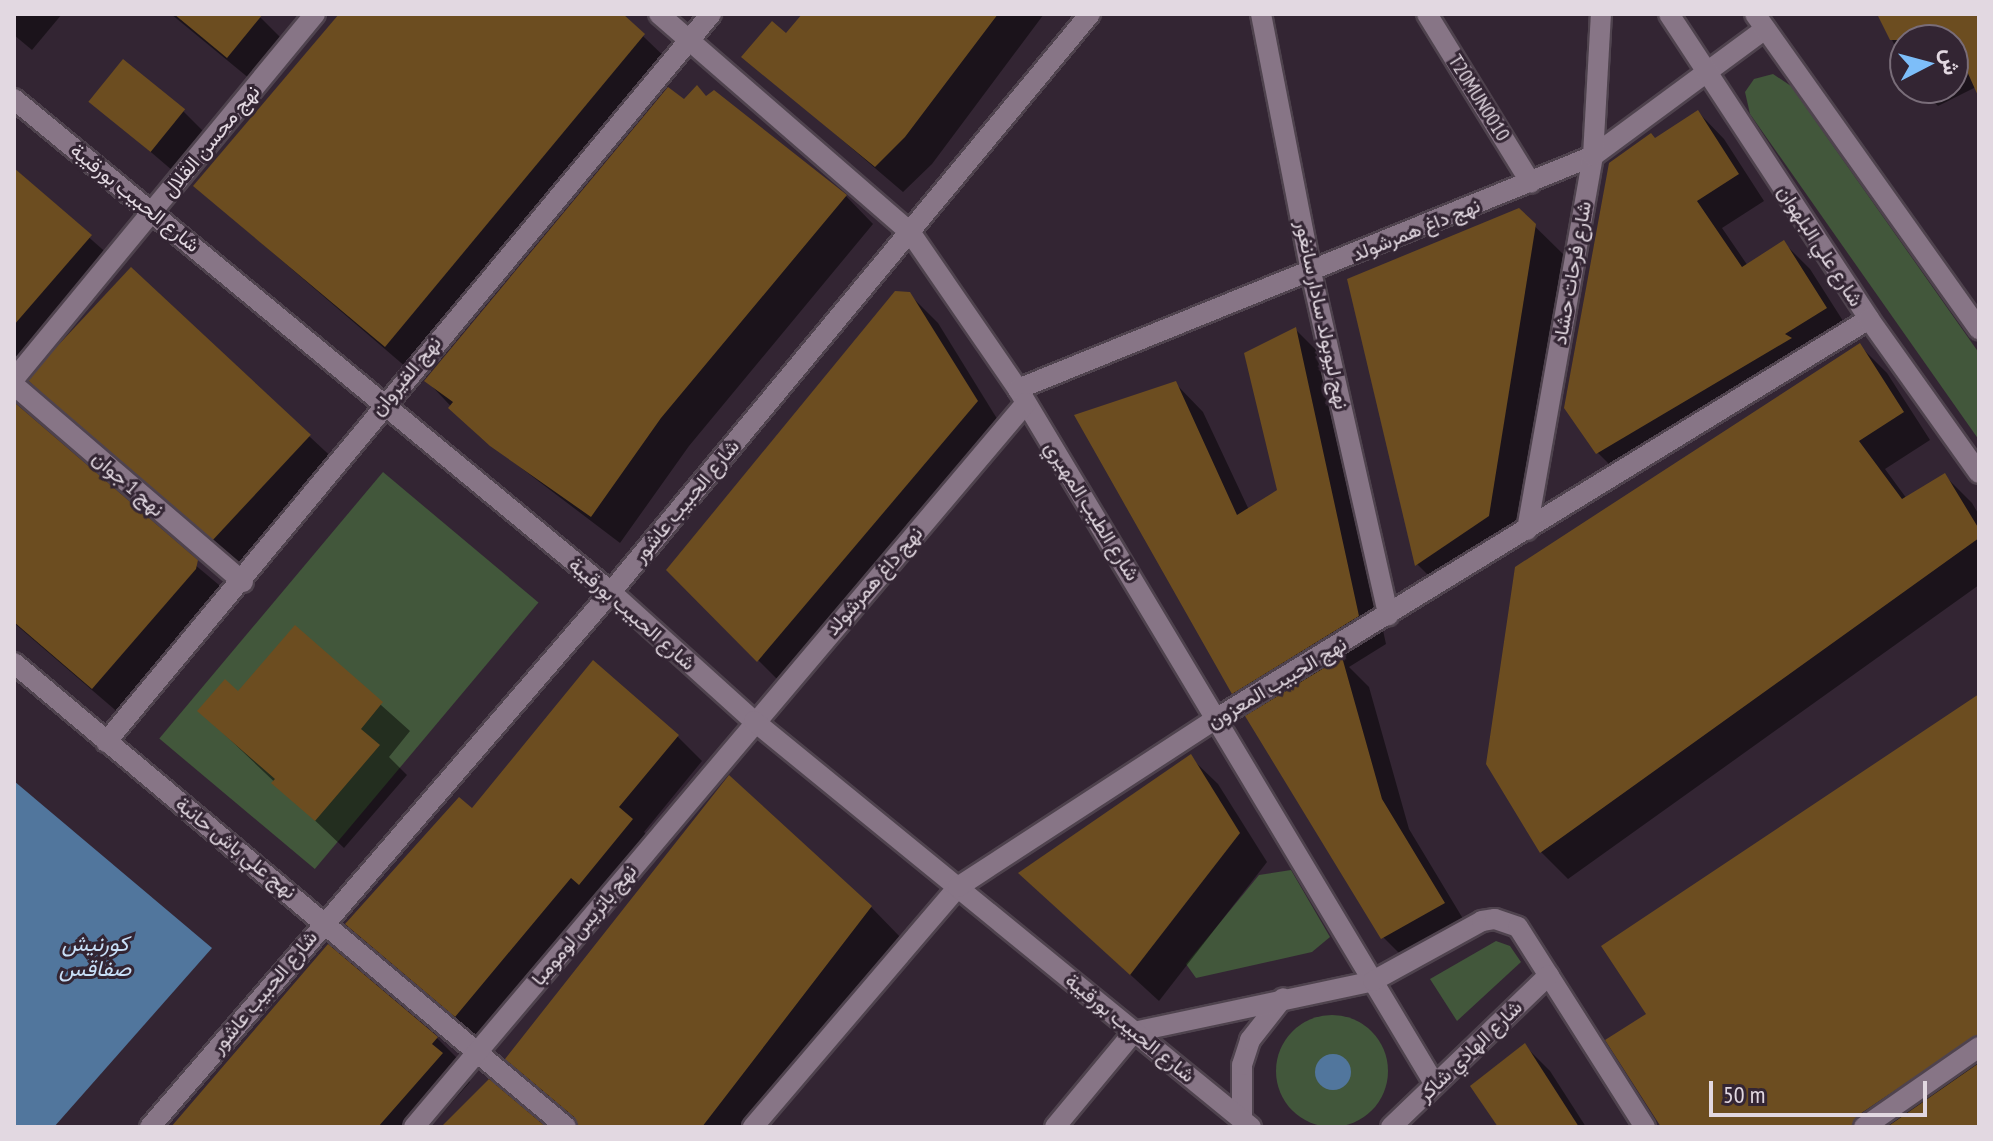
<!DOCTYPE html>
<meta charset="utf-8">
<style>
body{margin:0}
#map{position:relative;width:1993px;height:1141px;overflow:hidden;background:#332533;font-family:"PT Sans Narrow",Vazirmatn,sans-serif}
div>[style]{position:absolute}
.green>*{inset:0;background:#42573b;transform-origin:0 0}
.round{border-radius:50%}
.water>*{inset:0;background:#51769d}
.shadow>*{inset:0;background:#0007;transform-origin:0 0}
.building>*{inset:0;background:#6c4d20;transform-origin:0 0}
.roads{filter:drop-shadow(2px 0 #4f434e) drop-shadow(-2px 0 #4f434e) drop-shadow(0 2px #4f434e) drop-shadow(0 -2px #4f434e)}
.minor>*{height:20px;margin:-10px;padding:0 10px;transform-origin:10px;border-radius:10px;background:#877586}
.tertiary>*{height:20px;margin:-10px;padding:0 10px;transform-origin:10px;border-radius:10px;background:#877586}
.secondary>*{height:20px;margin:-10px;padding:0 10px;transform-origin:10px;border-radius:10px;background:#877586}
span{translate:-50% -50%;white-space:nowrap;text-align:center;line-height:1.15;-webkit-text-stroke:6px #332533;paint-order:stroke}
.street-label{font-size:20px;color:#e2d8e1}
.water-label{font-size:22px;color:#c8dff7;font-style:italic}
.frame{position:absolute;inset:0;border:16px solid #e2d8e1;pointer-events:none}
.north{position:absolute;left:1889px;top:24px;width:80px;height:80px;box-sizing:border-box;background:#332533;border:2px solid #796d79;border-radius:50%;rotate:84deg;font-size:22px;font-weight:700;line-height:32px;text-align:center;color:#e2d8e1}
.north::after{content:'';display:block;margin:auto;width:28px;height:36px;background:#7dbef9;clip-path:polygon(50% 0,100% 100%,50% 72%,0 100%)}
.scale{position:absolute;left:1709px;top:1081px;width:218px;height:36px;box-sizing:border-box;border:4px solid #e2d8e1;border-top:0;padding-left:10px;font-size:24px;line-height:28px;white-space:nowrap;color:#e2d8e1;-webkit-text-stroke:6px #332533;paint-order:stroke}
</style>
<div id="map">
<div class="green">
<div style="clip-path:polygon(1773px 74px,1791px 86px,1979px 353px,1979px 440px,1750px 114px,1745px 92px,1754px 79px)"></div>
<div style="left:383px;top:472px;width:203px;height:348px;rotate:40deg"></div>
<div style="clip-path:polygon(1291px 870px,1330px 937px,1312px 952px,1196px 978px,1186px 964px,1259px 875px)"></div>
<div style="clip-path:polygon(1496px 941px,1510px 946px,1521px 962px,1457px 1021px,1430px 979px)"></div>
<div class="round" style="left:1276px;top:1015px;width:112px;height:112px"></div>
</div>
<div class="water">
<div style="clip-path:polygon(14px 781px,212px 948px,54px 1127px,14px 1127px)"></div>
<div class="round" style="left:1315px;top:1054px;width:36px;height:36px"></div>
</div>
<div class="shadow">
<div style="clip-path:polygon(14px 14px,62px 14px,32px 50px,14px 35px)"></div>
<div style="clip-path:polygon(171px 14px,257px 14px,288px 45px,256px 84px)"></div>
<div style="clip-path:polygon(342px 14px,620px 14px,672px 64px,414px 374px,195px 186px)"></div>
<div style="clip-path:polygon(805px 14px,1044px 14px,932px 164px,903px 192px,744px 56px,786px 36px)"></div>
<div style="clip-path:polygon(1879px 14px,1979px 14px,1979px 93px,1976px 87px,1938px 106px,1920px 88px,1953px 88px,1953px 40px,1905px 40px,1905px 66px)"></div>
<div style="clip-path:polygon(707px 98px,846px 196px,873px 224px,689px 446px,620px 543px,479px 436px,427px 381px,685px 101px)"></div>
<div style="clip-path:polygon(90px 100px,183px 111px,205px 133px,173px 171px)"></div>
<div style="clip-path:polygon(1698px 112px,1724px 139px,1764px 201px,1722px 228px,1748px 266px,1784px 243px,1810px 269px,1852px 335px,1812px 360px,1816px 365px,1624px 479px,1597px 452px,1656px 140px)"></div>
<div style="clip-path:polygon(14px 171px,119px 264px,14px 385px)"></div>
<div style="clip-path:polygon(1518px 210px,1563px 254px,1516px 544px,1445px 592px,1417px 564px)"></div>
<div style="left:131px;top:270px;width:284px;height:149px;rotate:43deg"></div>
<div style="clip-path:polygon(909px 294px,938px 323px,1004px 430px,786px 688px,668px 570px)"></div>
<div style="clip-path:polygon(1295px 329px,1323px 357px,1386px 644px,1349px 667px,1369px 687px,1409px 829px,1471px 932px,1411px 965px,1383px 937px,1254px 713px,1233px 693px,1175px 383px,1203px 412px,1249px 510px,1280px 491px)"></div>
<div style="clip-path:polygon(1860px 346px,1887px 373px,1930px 440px,1885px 469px,1907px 499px,1944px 475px,1972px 503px,1979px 515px,1979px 585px,1568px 879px,1541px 852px)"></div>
<div style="clip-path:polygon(14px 413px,225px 590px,121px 715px,14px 623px)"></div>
<div style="clip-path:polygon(295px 628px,410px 731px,389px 757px,407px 775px,344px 848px,200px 711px,238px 694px)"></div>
<div style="clip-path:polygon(1979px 697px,1979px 1127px,1664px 1127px,1648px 1014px)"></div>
<div style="clip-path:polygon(677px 736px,702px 761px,644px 832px,657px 845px,481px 1040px,348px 924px,473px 810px)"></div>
<div style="clip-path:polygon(1190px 757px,1218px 784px,1267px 862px,1159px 1001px,1049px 900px)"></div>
<div style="clip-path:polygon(871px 907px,904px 941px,759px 1127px,577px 1127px,508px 1059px)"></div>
<div style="clip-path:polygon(437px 1038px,465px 1066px,460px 1072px,470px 1082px,430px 1127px,174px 1127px)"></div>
<div style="clip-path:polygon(1525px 1046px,1550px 1071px,1586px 1127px,1500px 1127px)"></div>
</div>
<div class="building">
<div style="clip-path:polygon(174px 14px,263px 14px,227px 58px)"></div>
<div style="clip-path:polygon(339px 14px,623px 14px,645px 34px,385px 347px,193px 186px)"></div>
<div style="clip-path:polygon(802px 14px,998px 14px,905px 137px,875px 167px,741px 57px,772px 21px,786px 33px)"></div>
<div style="clip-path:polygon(1877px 14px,1979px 14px,1979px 98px,1953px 40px,1890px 40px)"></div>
<div style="left:123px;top:59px;width:80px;height:55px;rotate:39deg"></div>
<div style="clip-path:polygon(697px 85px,706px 96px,714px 90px,847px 195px,661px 418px,591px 517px,490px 446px,448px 408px,453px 402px,424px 381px,668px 87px,684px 99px)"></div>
<div style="clip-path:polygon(1698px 110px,1739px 174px,1697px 201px,1742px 267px,1784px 240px,1827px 308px,1785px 334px,1792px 338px,1596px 454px,1564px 408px,1609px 163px,1651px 133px,1655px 138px)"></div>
<div style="clip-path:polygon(14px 168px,92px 235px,14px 325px)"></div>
<div style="clip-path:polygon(1519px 208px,1536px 224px,1489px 516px,1415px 566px,1347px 279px)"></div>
<div style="left:131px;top:267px;width:246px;height:153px;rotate:43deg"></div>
<div style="clip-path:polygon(895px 291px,910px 292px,978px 401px,757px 662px,666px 570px)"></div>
<div style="clip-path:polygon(1296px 327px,1359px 616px,1232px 694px,1074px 415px,1176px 381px,1237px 515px,1277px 490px,1244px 353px)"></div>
<div style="clip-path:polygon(1860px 343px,1904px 412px,1859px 441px,1902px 499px,1945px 473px,1979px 529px,1979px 538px,1540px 853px,1486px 764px,1515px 567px)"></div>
<div style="clip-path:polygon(14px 402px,198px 560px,196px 569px,92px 689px,14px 622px)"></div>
<div style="clip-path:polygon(295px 625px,383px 702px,361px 729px,380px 745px,315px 821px,271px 783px,275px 779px,197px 711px,225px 679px,238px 691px)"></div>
<div style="clip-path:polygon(1342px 657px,1382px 799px,1445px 903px,1381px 939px,1245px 716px)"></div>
<div style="clip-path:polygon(593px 660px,679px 735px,619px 807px,633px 819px,579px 885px,571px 878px,455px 1017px,345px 924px,459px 797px,472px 808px)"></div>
<div style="clip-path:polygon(1979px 694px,1979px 1034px,1857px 1116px,1851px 1127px,1661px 1127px,1605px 1040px,1646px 1014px,1601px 946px)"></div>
<div style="clip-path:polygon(1191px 754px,1240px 833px,1130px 975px,1018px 873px)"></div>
<div style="clip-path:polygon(729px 775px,872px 906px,702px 1127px,579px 1127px,574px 1117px,505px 1059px)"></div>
<div style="clip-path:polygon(328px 944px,438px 1037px,432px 1044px,443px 1053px,378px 1127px,171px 1127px)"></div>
<div style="clip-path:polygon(1525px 1043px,1579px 1127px,1498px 1127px,1470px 1086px)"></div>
<div style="clip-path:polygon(1979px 1063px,1979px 1127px,1887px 1127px)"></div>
<div style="clip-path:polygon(489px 1079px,546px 1127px,441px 1127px)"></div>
</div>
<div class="roads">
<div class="minor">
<div style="left:659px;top:14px;width:332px;rotate:41deg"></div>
<div style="left:910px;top:232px;width:191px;rotate:55.5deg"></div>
<div style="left:1018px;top:389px;width:809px;rotate:59.06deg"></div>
<div style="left:1427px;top:14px;width:198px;rotate:58.4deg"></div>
<div style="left:14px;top:379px;width:473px;rotate:-50.5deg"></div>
<div style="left:14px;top:385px;width:302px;rotate:40.7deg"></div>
<div style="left:1018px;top:389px;width:620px;rotate:-22.06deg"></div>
<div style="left:1593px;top:156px;width:214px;rotate:-36.4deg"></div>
<div style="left:1527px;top:530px;width:380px;rotate:-80deg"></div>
<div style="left:1593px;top:156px;width:142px;rotate:-86.8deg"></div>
<div style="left:14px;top:663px;width:721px;rotate:40.05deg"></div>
<div style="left:106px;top:742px;width:947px;rotate:-50.27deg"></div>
<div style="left:1242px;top:1119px;width:54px;rotate:-90deg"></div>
<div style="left:1242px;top:1065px;width:26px;rotate:-72deg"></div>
<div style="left:1250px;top:1040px;width:53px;rotate:-51.8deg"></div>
<div style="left:414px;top:1127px;width:948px;rotate:-49.79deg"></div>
<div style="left:753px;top:1127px;width:316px;rotate:-49.5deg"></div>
<div style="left:1055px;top:1127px;width:124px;rotate:-50.3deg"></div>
<div style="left:1134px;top:1032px;width:244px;rotate:-12deg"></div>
<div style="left:1373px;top:981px;width:124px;rotate:-28.8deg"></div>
<div style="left:1482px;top:921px;width:13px;rotate:-9deg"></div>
<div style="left:1495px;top:919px;width:24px;rotate:19deg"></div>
<div style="left:1518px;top:927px;width:237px;rotate:57.6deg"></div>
<div style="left:1391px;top:1127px;width:219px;rotate:-43.9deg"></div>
<div style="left:1864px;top:1127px;width:140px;rotate:-34.8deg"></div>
</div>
<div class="tertiary">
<div style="left:1261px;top:14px;width:263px;rotate:79deg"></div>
<div style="left:1311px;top:272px;width:352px;rotate:77.3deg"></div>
<div style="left:14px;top:99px;width:774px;rotate:39.55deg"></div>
<div style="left:611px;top:592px;width:193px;rotate:42.1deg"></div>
<div style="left:754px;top:721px;width:642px;rotate:39.25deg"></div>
<div style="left:958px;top:887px;width:311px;rotate:-33.1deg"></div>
<div style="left:1219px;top:717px;width:762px;rotate:-31.48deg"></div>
<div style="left:150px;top:1127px;width:706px;rotate:-49.25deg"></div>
<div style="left:611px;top:592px;width:751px;rotate:-50.35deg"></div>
</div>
<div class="secondary">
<div style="left:1669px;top:14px;width:365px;rotate:56.7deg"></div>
<div style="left:1869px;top:319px;width:189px;rotate:54.5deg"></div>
<div style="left:1755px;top:14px;width:387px;rotate:54.6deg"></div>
</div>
</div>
<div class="street-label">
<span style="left:1479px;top:98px;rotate:58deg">T20MUN0010</span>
<span style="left:211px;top:141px;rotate:-50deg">نهج محسن القلال</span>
<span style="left:135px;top:198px;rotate:39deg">شارع الحبيب بورقيبة</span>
<span style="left:1416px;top:230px;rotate:-22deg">نهج داغ همرشولد</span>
<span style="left:1820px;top:246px;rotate:57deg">شارع علي البلهوان</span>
<span style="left:1572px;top:273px;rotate:-80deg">شارع فرحات حشاد</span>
<span style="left:1322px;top:315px;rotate:78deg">نهج ليوبولد سادار سانغور</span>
<span style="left:406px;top:376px;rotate:-50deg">نهج القيروان</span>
<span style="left:128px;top:484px;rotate:41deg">نهج 1 جوان</span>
<span style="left:686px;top:501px;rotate:-50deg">شارع الحبيب عاشور</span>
<span style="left:1092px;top:511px;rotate:58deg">شارع الطيب المهيري</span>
<span style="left:874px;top:581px;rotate:-49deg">نهج داغ همرشولد</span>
<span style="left:632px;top:614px;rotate:41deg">شارع الحبيب بورقيبة</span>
<span style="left:1277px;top:683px;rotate:-31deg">نهج الحبيب المعزون</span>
<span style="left:236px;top:848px;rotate:39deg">نهج علي باش حانبة</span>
<span style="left:584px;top:925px;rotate:-50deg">نهج باتريس لومومبا</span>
<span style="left:264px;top:992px;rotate:-50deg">شارع الحبيب عاشور</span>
<span style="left:1130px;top:1028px;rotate:39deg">شارع الحبيب بورقيبة</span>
<span style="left:1470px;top:1051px;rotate:-44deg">شارع الهادي شاكر</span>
</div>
<div class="water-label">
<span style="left:95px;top:956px">كورنيش<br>صفاقس</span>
</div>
<div class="frame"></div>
<div class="north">ش</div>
<div class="scale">50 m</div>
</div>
